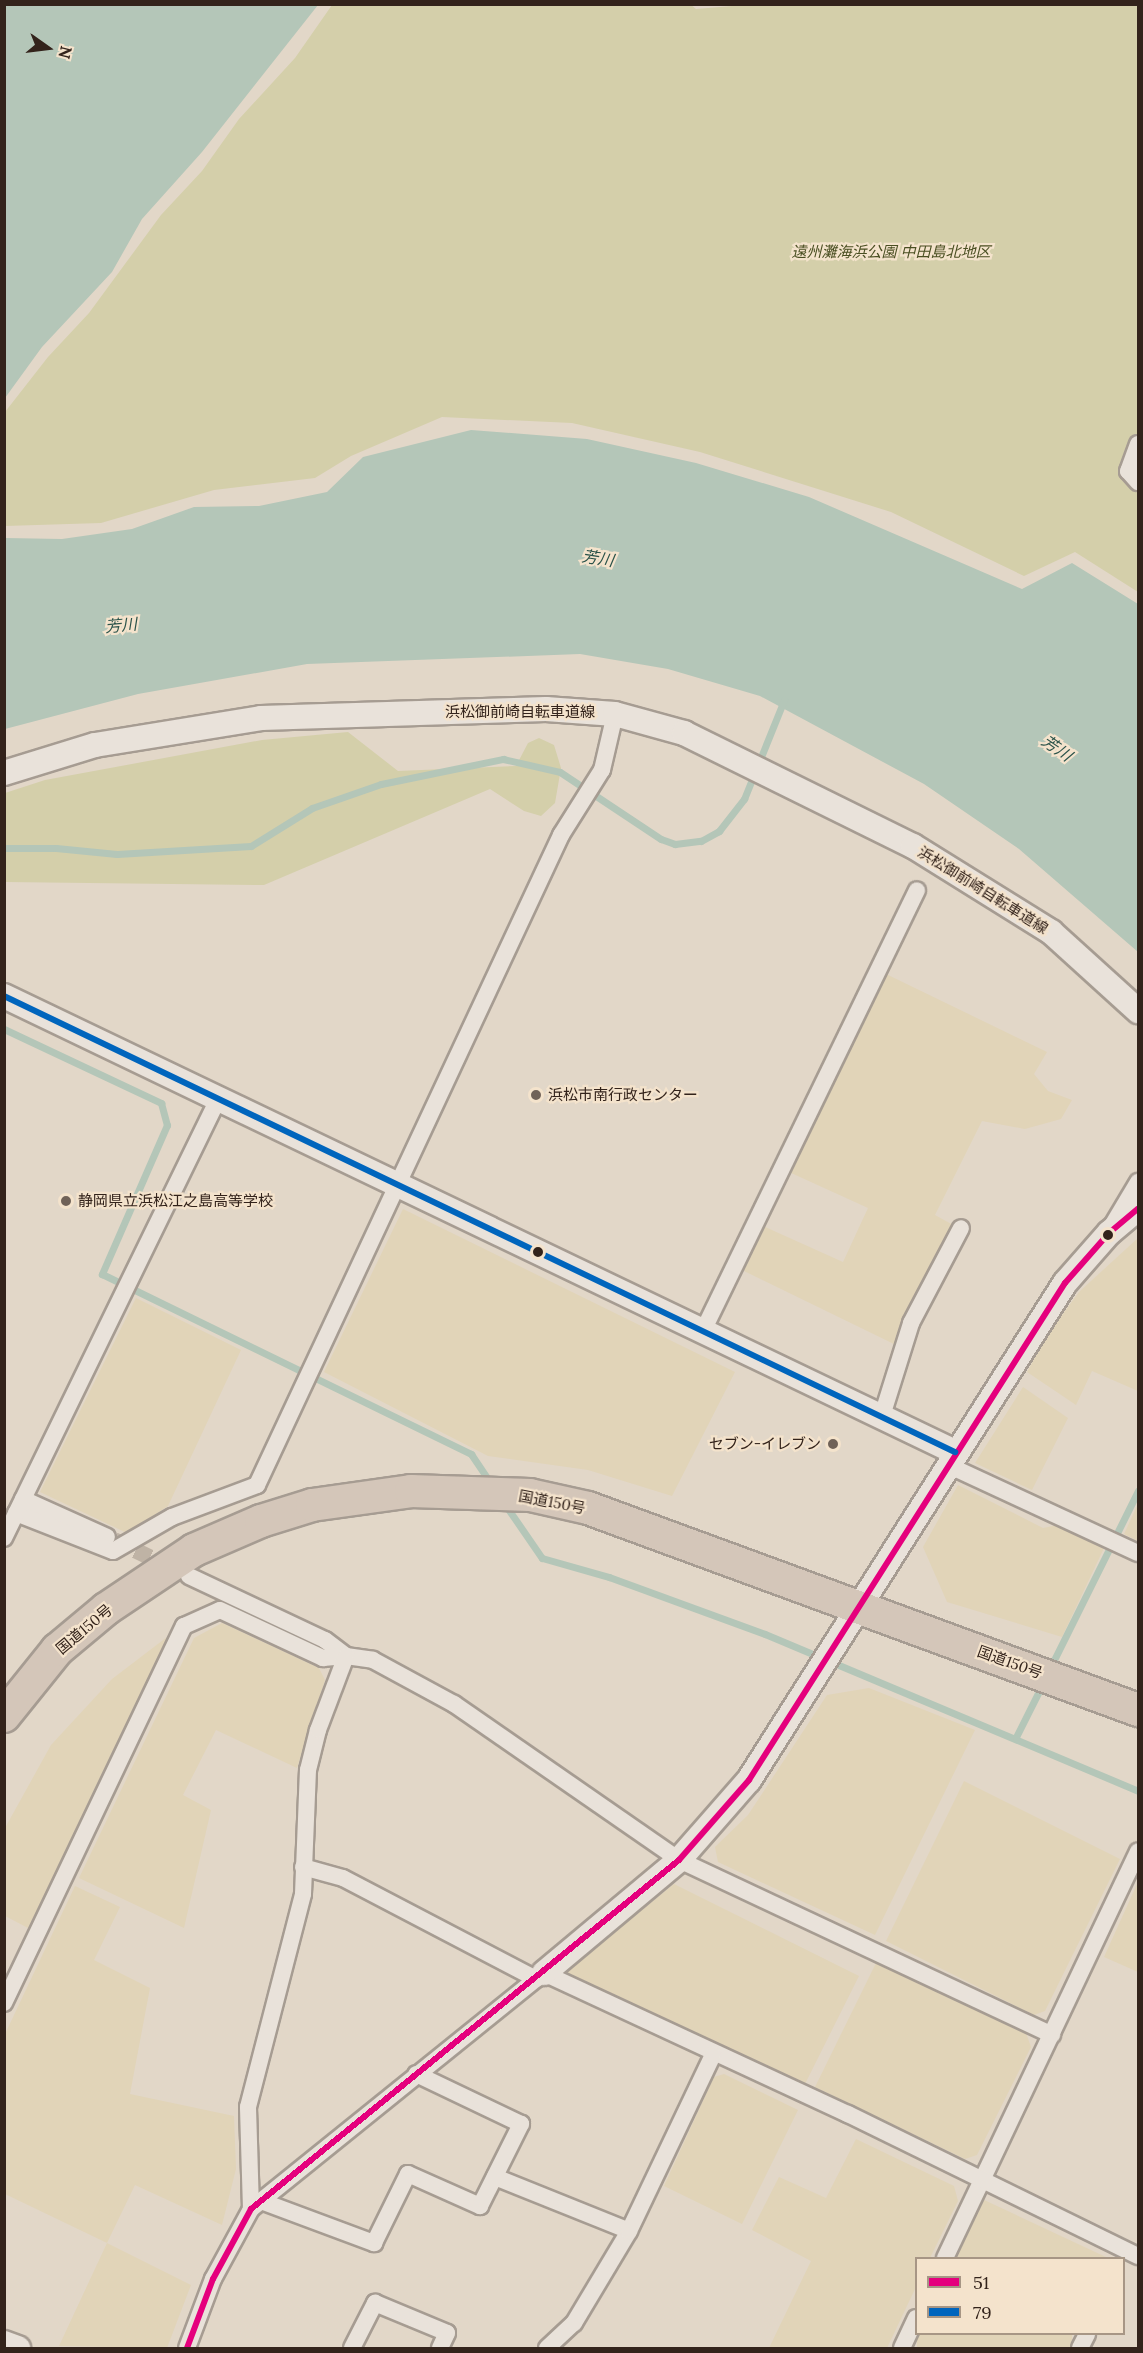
<!DOCTYPE html>
<meta charset="utf-8">
<style>
body{margin:0}
#map{position:relative;width:1143px;height:2353px;overflow:hidden;background:#e2d7c8;font-family:Lora,"Noto Sans JP",serif}
div>[style]{position:absolute}
.farmland>*{inset:0;background:#e1d4b8;transform-origin:0 0}
.green>*{inset:0;background:#d4cfaa}
.water>*{inset:0;background:#b4c6b8}
.stream>*{height:7px;margin:-3.5px;padding:0 3.5px;transform-origin:3.5px;border-radius:3.5px;background:#b4c6b8}
.street-tunnel>*{height:16px;margin-top:-8px;transform-origin:0;background:repeating-linear-gradient(90deg,#bfb3a5 0 16px,transparent 0 24px)}
.roads{filter:drop-shadow(2px 0 #a69c92) drop-shadow(-2px 0 #a69c92) drop-shadow(0 2px #a69c92) drop-shadow(0 -2px #a69c92)}
.street>*{height:16px;margin:-8px;padding:0 8px;transform-origin:8px;border-radius:8px;background:#e9e2da}
.secondary>*{height:24px;margin:-12px;padding:0 12px;transform-origin:12px;border-radius:12px;background:#e9e2da}
.highway>*{height:32px;margin:-16px;padding:0 16px;transform-origin:16px;border-radius:16px;background:#d4c6b9}
.bus-1>*{height:6px;margin:-3px;padding:0 3px;transform-origin:3px;border-radius:3px;background:#e5007d}
.bus-2>*{height:6px;margin:-3px;padding:0 3px;transform-origin:3px;border-radius:3px;background:#0065bd}
.dots>*{width:16px;height:16px;translate:-50% -50%;box-sizing:border-box;border:3px solid #f4e3cc;border-radius:50%}
span{translate:-50% -50%;white-space:nowrap;text-align:center;line-height:1.15;-webkit-text-stroke:4.5px #f4e3cc;paint-order:stroke}
.park-label{font-size:15px;color:#4a4f22;font-style:italic}
.street-label{font-size:15px;color:#33231b}
.poi-label{font-size:15px;color:#33231b}
.left{translate:0 -50%;text-align:left}
.right{translate:-100% -50%;text-align:right}
.water-label{font-size:16px;color:#2b534a;font-style:italic}
.frame{position:absolute;inset:0;border:6px solid #33231b;pointer-events:none}
.legend{position:absolute;left:915px;top:2257px;width:210px;height:78px;box-sizing:border-box;background:#f4e3cc;border:2px solid #a79685;margin:0;padding:8px 10px;list-style:none;font-size:18px;color:#33231b}
.legend li{display:flex;align-items:center;gap:12px;height:30px}
.legend b{width:30px;border:2px solid #a79685}
.north{position:absolute;left:18px;top:18px;width:60px;height:60px;-webkit-text-stroke:4px #f4e3cc;paint-order:stroke;rotate:104deg;font-size:16px;font-weight:700;line-height:24px;text-align:center;color:#33231b}
.north::after{content:'';display:block;margin:auto;width:21px;height:27px;background:#33231b;clip-path:polygon(50% 0,100% 100%,50% 72%,0 100%)}
</style>
<div id="map">
<div class="farmland">
<div style="clip-path:polygon(884px 973px,1047px 1052px,1034px 1074px,1048px 1091px,1072px 1100px,1061px 1119px,1025px 1129px,982px 1121px,935px 1215px,955px 1226px,898px 1346px,742px 1270px,763px 1226px,843px 1262px,868px 1208px,789px 1172px)"></div>
<div style="clip-path:polygon(403px 1209px,735px 1372px,672px 1496px,588px 1470px,488px 1456px,324px 1372px)"></div>
<div style="clip-path:polygon(1138px 1238px,1138px 1391px,1092px 1371px,1076px 1405px,1027px 1372px,1048px 1334px,1079px 1292px)"></div>
<div style="clip-path:polygon(136px 1298px,241px 1350px,168px 1506px,127px 1533px,40px 1492px)"></div>
<div style="clip-path:polygon(1023px 1387px,1068px 1418px,1032px 1490px,975px 1463px)"></div>
<div style="clip-path:polygon(958px 1485px,1043px 1528px,1058px 1525px,1104px 1548px,1062px 1637px,947px 1602px,923px 1547px)"></div>
<div style="clip-path:polygon(1138px 1504px,1138px 1541px,1124px 1534px)"></div>
<div style="clip-path:polygon(222px 1623px,319px 1668px,325px 1680px,297px 1768px,216px 1730px,183px 1795px,211px 1810px,184px 1928px,79px 1878px,194px 1638px)"></div>
<div style="clip-path:polygon(171px 1634px,30px 1929px,5px 1916px,5px 1828px,51px 1745px,112px 1679px)"></div>
<div style="clip-path:polygon(869px 1688px,975px 1730px,875px 1935px,718px 1862px,715px 1847px,748px 1815px,827px 1695px)"></div>
<div style="clip-path:polygon(964px 1781px,1120px 1859px,1045px 2011px,1034px 2015px,886px 1941px)"></div>
<div style="clip-path:polygon(1138px 1882px,1138px 1972px,1104px 1957px)"></div>
<div style="clip-path:polygon(674px 1884px,859px 1976px,805px 2084px,565px 1972px)"></div>
<div style="clip-path:polygon(75px 1886px,120px 1907px,94px 1960px,150px 1988px,130px 2094px,234px 2116px,236px 2169px,222px 2225px,135px 2185px,107px 2243px,191px 2285px,167px 2348px,59px 2346px,107px 2243px,5px 2194px,5px 2034px)"></div>
<div style="clip-path:polygon(877px 1961px,1026px 2033px,1031px 2047px,977px 2155px,965px 2159px,815px 2087px)"></div>
<div style="clip-path:polygon(724px 2074px,798px 2110px,742px 2224px,664px 2186px,714px 2077px)"></div>
<div style="clip-path:polygon(856px 2139px,954px 2186px,958px 2201px,930px 2258px,916px 2258px,916px 2287px,887px 2348px,769px 2348px,811px 2261px,752px 2230px,779px 2177px,826px 2198px)"></div>
<div style="clip-path:polygon(982px 2199px,1108px 2258px,953px 2258px)"></div>
<div style="left:917px;top:2334px;width:155px;height:16px"></div>
</div>
<div class="green">
<div style="clip-path:polygon(690px 4px,696px 9px,756px 4px,1138px 5px,1138px 592px,1075px 552px,1024px 576px,891px 512px,700px 452px,572px 423px,442px 417px,351px 456px,315px 478px,214px 490px,101px 523px,5px 526px,5px 412px,48px 357px,89px 313px,161px 215px,202px 171px,239px 119px,295px 58px,332px 5px)"></div>
<div style="clip-path:polygon(348px 732px,398px 771px,516px 766px,528px 743px,539px 738px,554px 745px,561px 768px,555px 803px,541px 816px,524px 811px,490px 789px,264px 885px,5px 882px,5px 793px,45px 780px,262px 740px)"></div>
</div>
<div class="water">
<div style="clip-path:polygon(5px 4px,318px 5px,202px 152px,142px 219px,112px 272px,42px 347px,5px 398px)"></div>
<div style="clip-path:polygon(471px 430px,587px 439px,696px 463px,809px 497px,1022px 589px,1072px 563px,1138px 604px,1138px 952px,1019px 849px,924px 784px,760px 696px,668px 669px,580px 654px,307px 664px,138px 694px,5px 729px,5px 538px,62px 539px,132px 529px,194px 507px,259px 506px,327px 492px,363px 457px)"></div>
</div>
<div class="stream">
<div style="left:4px;top:848px;width:52px"></div>
<div style="left:56px;top:848px;width:61px;rotate:5.6deg"></div>
<div style="left:117px;top:854px;width:134px;rotate:-3.4deg"></div>
<div style="left:251px;top:846px;width:72px;rotate:-31.9deg"></div>
<div style="left:312px;top:808px;width:73px;rotate:-19.2deg"></div>
<div style="left:381px;top:784px;width:125px;rotate:-11.6deg"></div>
<div style="left:503px;top:759px;width:58px;rotate:12.8deg"></div>
<div style="left:560px;top:772px;width:121px;rotate:33.6deg"></div>
<div style="left:661px;top:839px;width:15px;rotate:20deg"></div>
<div style="left:675px;top:844px;width:26px;rotate:-7deg"></div>
<div style="left:701px;top:841px;width:21px;rotate:-29deg"></div>
<div style="left:719px;top:831px;width:41px;rotate:-52deg"></div>
<div style="left:744px;top:799px;width:107px;rotate:-68deg"></div>
<div style="left:4px;top:1029px;width:174px;rotate:25.2deg"></div>
<div style="left:161px;top:1103px;width:23px;rotate:75deg"></div>
<div style="left:167px;top:1125px;width:163px;rotate:113.6deg"></div>
<div style="left:102px;top:1274px;width:411px;rotate:26deg"></div>
<div style="left:471px;top:1454px;width:36px;rotate:56deg"></div>
<div style="left:504px;top:1503px;width:67px;rotate:55.4deg"></div>
<div style="left:542px;top:1558px;width:70px;rotate:15.8deg"></div>
<div style="left:609px;top:1577px;width:166px;rotate:20.1deg"></div>
<div style="left:765px;top:1634px;width:405px;rotate:22.8deg"></div>
<div style="left:1050px;top:1668px;width:198px;rotate:-63.6deg"></div>
<div style="left:1016px;top:1737px;width:60px;rotate:-63.4deg"></div>
</div>
<div class="street-tunnel">
<div style="left:114px;top:1540px;width:64px;rotate:25.8deg"></div>
</div>
<div class="roads">
<div class="street">
<div style="left:1138px;top:444px;width:29px;rotate:110deg"></div>
<div style="left:1128px;top:471px;width:15px;rotate:48deg"></div>
<div style="left:1113px;top:1224px;width:49px;rotate:-59.2deg"></div>
<div style="left:702px;top:1333px;width:492px;rotate:-64.1deg"></div>
<div style="left:881px;top:1419px;width:101px;rotate:-72.6deg"></div>
<div style="left:911px;top:1323px;width:107px;rotate:-62.2deg"></div>
<div style="left:948px;top:1465px;width:209px;rotate:24.9deg"></div>
<div style="left:23px;top:1499px;width:92px;rotate:24.3deg"></div>
<div style="left:16px;top:1513px;width:104px;rotate:21.4deg"></div>
<div style="left:113px;top:1551px;width:68px;rotate:-30deg"></div>
<div style="left:172px;top:1517px;width:91px;rotate:-20.6deg"></div>
<div style="left:257px;top:1485px;width:718px;rotate:-64.93deg"></div>
<div style="left:561px;top:835px;width:77px;rotate:-57.8deg"></div>
<div style="left:602px;top:770px;width:57px;rotate:-76.9deg"></div>
<div style="left:4px;top:1538px;width:486px;rotate:-64deg"></div>
<div style="left:189px;top:1576px;width:150px;rotate:25.2deg"></div>
<div style="left:325px;top:1640px;width:26px;rotate:37deg"></div>
<div style="left:303px;top:1867px;width:41px;rotate:15.4deg"></div>
<div style="left:343px;top:1878px;width:218px;rotate:27.6deg"></div>
<div style="left:4px;top:2003px;width:418px;rotate:-64.5deg"></div>
<div style="left:184px;top:1626px;width:39px;rotate:-24deg"></div>
<div style="left:220px;top:1610px;width:114px;rotate:25deg"></div>
<div style="left:323px;top:1658px;width:23px;rotate:-5deg"></div>
<div style="left:346px;top:1656px;width:27px;rotate:8deg"></div>
<div style="left:373px;top:1660px;width:92px;rotate:28.5deg"></div>
<div style="left:454px;top:1704px;width:274px;rotate:34.7deg"></div>
<div style="left:679px;top:1860px;width:412px;rotate:25.1deg"></div>
<div style="left:495px;top:2177px;width:144px;rotate:21.9deg"></div>
<div style="left:261px;top:2201px;width:121px;rotate:20.4deg"></div>
<div style="left:374px;top:2243px;width:77px;rotate:-63.8deg"></div>
<div style="left:408px;top:2174px;width:79px;rotate:24deg"></div>
<div style="left:480px;top:2206px;width:92px;rotate:-63.4deg"></div>
<div style="left:521px;top:2124px;width:116px;rotate:-154.5deg"></div>
<div style="left:251px;top:2209px;width:102px;rotate:-91.7deg"></div>
<div style="left:248px;top:2107px;width:220px;rotate:-75.5deg"></div>
<div style="left:303px;top:1894px;width:124px;rotate:-87.7deg"></div>
<div style="left:308px;top:1770px;width:41px;rotate:-76deg"></div>
<div style="left:318px;top:1730px;width:79px;rotate:-69.3deg"></div>
<div style="left:945px;top:2258px;width:450px;rotate:-64.6deg"></div>
<div style="left:187px;top:2348px;width:74px;rotate:-69.4deg"></div>
<div style="left:213px;top:2279px;width:80px;rotate:-61.5deg"></div>
<div style="left:251px;top:2209px;width:376px;rotate:-38.9deg"></div>
<div style="left:544px;top:1973px;width:335px;rotate:24.9deg"></div>
<div style="left:848px;top:2114px;width:323px;rotate:26.1deg"></div>
<div style="left:352px;top:2348px;width:51px;rotate:-62.9deg"></div>
<div style="left:375px;top:2303px;width:78px;rotate:22.6deg"></div>
<div style="left:447px;top:2333px;width:17px;rotate:115deg"></div>
<div style="left:547px;top:2348px;width:37px;rotate:-43deg"></div>
<div style="left:574px;top:2323px;width:107px;rotate:-59.1deg"></div>
<div style="left:629px;top:2231px;width:195px;rotate:-64.5deg"></div>
<div style="left:902px;top:2348px;width:33px;rotate:-65deg"></div>
<div style="left:1080px;top:2348px;width:16px;rotate:-63deg"></div>
</div>
<div class="secondary">
<div style="left:4px;top:773px;width:95px;rotate:-17.1deg"></div>
<div style="left:95px;top:745px;width:168px;rotate:-9.2deg"></div>
<div style="left:261px;top:718px;width:285px;rotate:-1.8deg"></div>
<div style="left:546px;top:709px;width:69px;rotate:4.1deg"></div>
<div style="left:615px;top:714px;width:72px;rotate:15.4deg"></div>
<div style="left:684px;top:733px;width:255px;rotate:26.3deg"></div>
<div style="left:913px;top:846px;width:163px;rotate:31.9deg"></div>
<div style="left:1051px;top:932px;width:118px;rotate:42.2deg"></div>
<div style="left:4px;top:996px;width:1055px;rotate:25.62deg"></div>
<div style="left:544px;top:1973px;width:176px;rotate:-39.9deg"></div>
<div style="left:679px;top:1860px;width:106px;rotate:-48.8deg"></div>
<div style="left:749px;top:1780px;width:589px;rotate:-57.55deg"></div>
<div style="left:1065px;top:1283px;width:67px;rotate:-48.7deg"></div>
<div style="left:1109px;top:1233px;width:38px;rotate:-40deg"></div>
<div style="left:4px;top:2343px;width:15px;rotate:20deg"></div>
</div>
<div class="highway">
<div style="left:4px;top:1716px;width:85px;rotate:-51.2deg"></div>
<div style="left:57px;top:1650px;width:64px;rotate:-39.9deg"></div>
<div style="left:106px;top:1609px;width:106px;rotate:-33.8deg"></div>
<div style="left:194px;top:1550px;width:73px;rotate:-23.4deg"></div>
<div style="left:261px;top:1521px;width:53px;rotate:-17.4deg"></div>
<div style="left:312px;top:1505px;width:100px;rotate:-8deg"></div>
<div style="left:411px;top:1491px;width:119px;rotate:1.9deg"></div>
<div style="left:530px;top:1495px;width:59px;rotate:12.6deg"></div>
<div style="left:588px;top:1508px;width:586px;rotate:20.17deg"></div>
</div>
</div>
<div class="bus-1">
<div style="left:187px;top:2348px;width:74px;rotate:-69.4deg"></div>
<div style="left:213px;top:2279px;width:80px;rotate:-61.5deg"></div>
<div style="left:251px;top:2209px;width:552px;rotate:-39.19deg"></div>
<div style="left:679px;top:1860px;width:106px;rotate:-48.8deg"></div>
<div style="left:749px;top:1780px;width:589px;rotate:-57.55deg"></div>
<div style="left:1065px;top:1283px;width:67px;rotate:-48.7deg"></div>
<div style="left:1109px;top:1233px;width:38px;rotate:-40deg"></div>
</div>
<div class="bus-2">
<div style="left:4px;top:996px;width:1055px;rotate:25.62deg"></div>
</div>
<div class="dots">
<div style="left:536px;top:1095px;background:#706258"></div>
<div style="left:66px;top:1201px;background:#706258"></div>
<div style="left:1108px;top:1235px;background:#33231b"></div>
<div style="left:538px;top:1252px;background:#33231b"></div>
<div style="left:833px;top:1444px;background:#706258"></div>
</div>
<div class="park-label">
<span style="left:891px;top:252px">遠州灘海浜公園 中田島北地区</span>
</div>
<div class="street-label">
<span style="left:520px;top:712px">浜松御前崎自転車道線</span>
<span style="left:983px;top:890px;rotate:32deg">浜松御前崎自転車道線</span>
<span style="left:552px;top:1502px;rotate:11deg">国道150号</span>
<span style="left:84px;top:1629px;rotate:-40deg">国道150号</span>
<span style="left:1010px;top:1662px;rotate:20deg">国道150号</span>
</div>
<div class="poi-label">
<span class="left" style="left:548px;top:1095px">浜松市南行政センター</span>
<span class="left" style="left:78px;top:1201px">静岡県立浜松江之島高等学校</span>
<span class="right" style="left:821px;top:1444px">セブン-イレブン</span>
</div>
<div class="water-label">
<span style="left:598px;top:558px;rotate:9deg">芳川</span>
<span style="left:121px;top:625px;rotate:-5deg">芳川</span>
<span style="left:1057px;top:748px;rotate:35deg">芳川</span>
</div>
<div class="frame"></div>
<ul class="legend">
<li><b style="height:8px;background:#e5007d"></b>51</li>
<li><b style="height:8px;background:#0065bd"></b>79</li>
</ul>
<div class="north">N</div>
</div>
